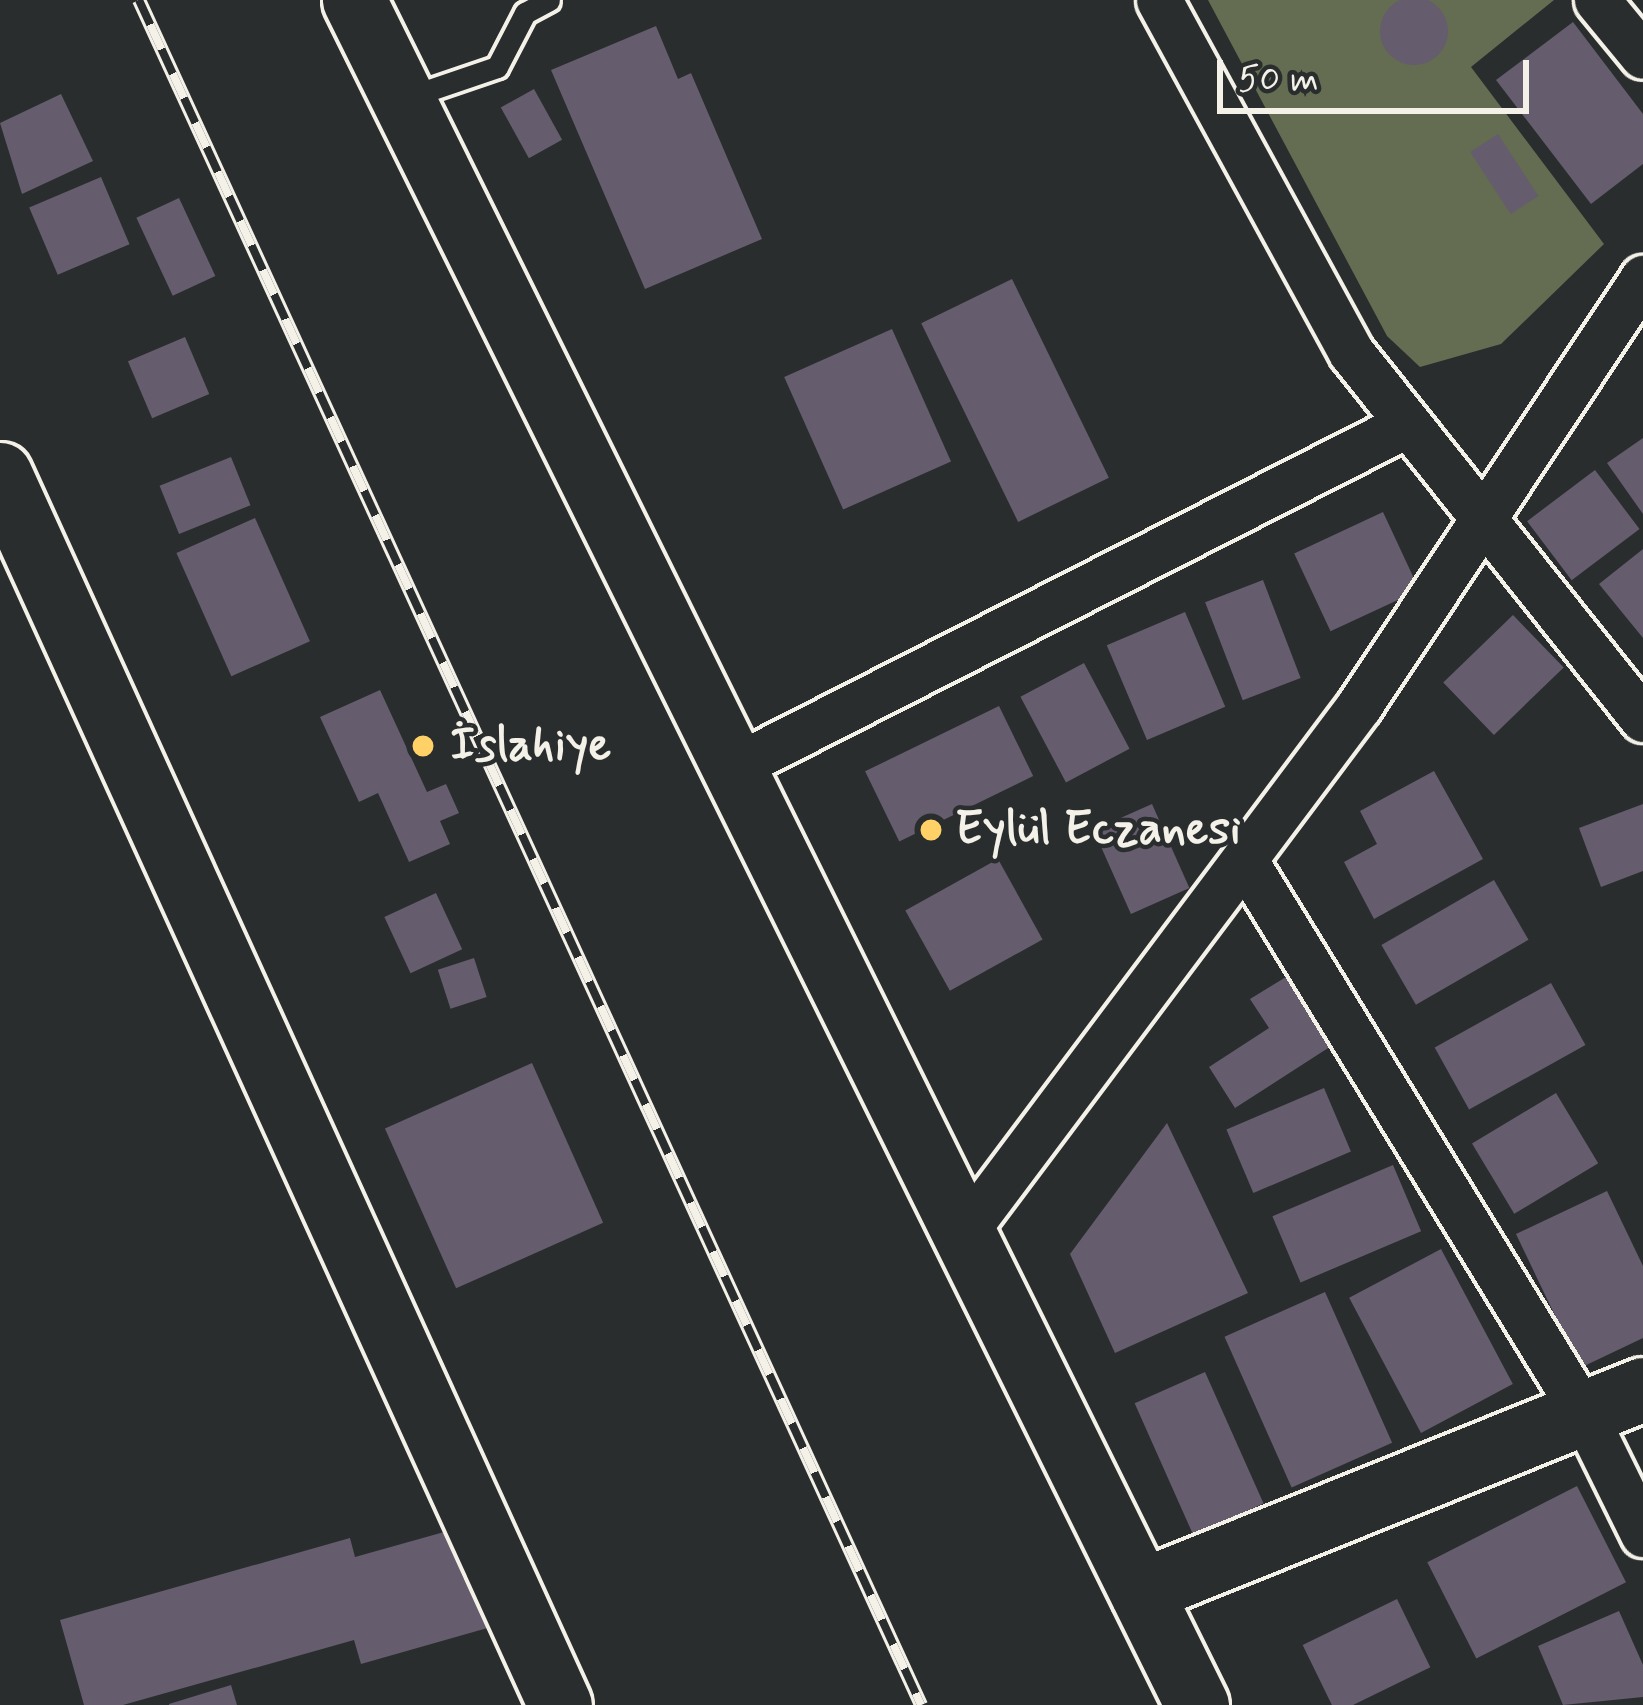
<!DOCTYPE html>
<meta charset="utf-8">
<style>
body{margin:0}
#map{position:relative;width:1643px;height:1705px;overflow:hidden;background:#2a2d2e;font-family:Mynerve,sans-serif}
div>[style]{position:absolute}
.green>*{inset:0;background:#646c52}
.building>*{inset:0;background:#655c6d;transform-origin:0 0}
.round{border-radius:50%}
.roads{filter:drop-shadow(3px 0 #f4f1e8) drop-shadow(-3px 0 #f4f1e8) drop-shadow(0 3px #f4f1e8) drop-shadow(0 -3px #f4f1e8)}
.lane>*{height:21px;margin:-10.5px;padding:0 10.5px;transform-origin:10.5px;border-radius:10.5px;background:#2a2d2e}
.street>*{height:45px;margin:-22.5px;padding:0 22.5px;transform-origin:22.5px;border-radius:22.5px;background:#2a2d2e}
.secondary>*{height:63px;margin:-31.5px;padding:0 31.5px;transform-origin:31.5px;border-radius:31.5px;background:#2a2d2e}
.rail>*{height:14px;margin-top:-7px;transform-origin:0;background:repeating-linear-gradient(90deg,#2a2d2e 0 27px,#f4f1e8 0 54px);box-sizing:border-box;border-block:3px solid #f4f1e8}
.dots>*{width:33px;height:33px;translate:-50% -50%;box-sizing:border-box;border:6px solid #2a2d2e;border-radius:50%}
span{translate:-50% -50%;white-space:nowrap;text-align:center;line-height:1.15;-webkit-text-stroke:9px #2a2d2e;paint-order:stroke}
.poi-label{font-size:48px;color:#f4f1e8;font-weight:700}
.left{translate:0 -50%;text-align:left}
.scale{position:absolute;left:1217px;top:60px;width:312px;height:54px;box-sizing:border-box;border:6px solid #f4f1e8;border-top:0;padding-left:15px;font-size:36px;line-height:42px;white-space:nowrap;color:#f4f1e8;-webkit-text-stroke:9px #2a2d2e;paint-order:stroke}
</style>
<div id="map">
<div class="green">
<div style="clip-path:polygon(1208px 0,1554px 0,1471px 67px,1604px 244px,1501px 344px,1420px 367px,1387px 336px)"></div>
</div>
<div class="building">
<div class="round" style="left:1380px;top:-3px;width:68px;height:68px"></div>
<div style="clip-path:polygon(1573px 22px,1643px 114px,1643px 164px,1591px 204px,1496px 80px)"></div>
<div style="clip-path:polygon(656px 26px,678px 79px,691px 73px,762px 239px,645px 289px,551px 70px)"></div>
<div style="left:534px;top:89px;width:58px;height:38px;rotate:61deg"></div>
<div style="clip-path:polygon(61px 94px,93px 161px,22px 194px,0 123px)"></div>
<div style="left:1498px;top:134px;width:74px;height:33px;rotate:57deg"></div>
<div style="left:101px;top:177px;width:73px;height:78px;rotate:67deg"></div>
<div style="left:179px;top:198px;width:86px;height:47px;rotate:65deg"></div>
<div style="left:1012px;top:279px;width:221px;height:101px;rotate:64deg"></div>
<div style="left:892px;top:329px;width:145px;height:118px;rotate:66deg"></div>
<div style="left:185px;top:337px;width:62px;height:62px;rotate:67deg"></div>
<div style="clip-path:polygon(1643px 438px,1643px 514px,1607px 463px)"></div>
<div style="left:231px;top:457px;width:52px;height:77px;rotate:68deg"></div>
<div style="left:1595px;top:470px;width:74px;height:85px;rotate:53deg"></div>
<div style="left:1383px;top:512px;width:86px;height:98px;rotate:65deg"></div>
<div style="left:255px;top:518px;width:135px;height:86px;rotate:66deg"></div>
<div style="clip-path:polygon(1643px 549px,1643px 638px,1599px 584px)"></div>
<div style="left:1263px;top:580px;width:105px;height:62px;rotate:69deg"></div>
<div style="left:1185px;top:612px;width:103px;height:85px;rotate:67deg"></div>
<div style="left:1513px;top:615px;width:73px;height:97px;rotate:46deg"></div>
<div style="left:1084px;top:663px;width:97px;height:72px;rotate:62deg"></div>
<div style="clip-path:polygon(380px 690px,427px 792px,446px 784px,459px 813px,440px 821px,450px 844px,409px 862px,378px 793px,359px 802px,320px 717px)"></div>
<div style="left:999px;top:706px;width:78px;height:149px;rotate:64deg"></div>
<div style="clip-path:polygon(1434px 771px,1483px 859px,1374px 919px,1344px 862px,1377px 844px,1360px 811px)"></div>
<div style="left:1152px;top:804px;width:92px;height:64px;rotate:66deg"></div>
<div style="clip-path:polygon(1643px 804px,1643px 871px,1601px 887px,1579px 828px)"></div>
<div style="left:998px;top:859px;width:92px;height:106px;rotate:61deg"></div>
<div style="left:1494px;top:880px;width:69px;height:130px;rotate:60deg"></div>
<div style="left:436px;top:893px;width:62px;height:57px;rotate:65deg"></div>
<div style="left:474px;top:958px;width:41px;height:38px;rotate:72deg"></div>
<div style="clip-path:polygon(1294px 972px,1339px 1041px,1235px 1108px,1209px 1067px,1269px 1028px,1250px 999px)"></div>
<div style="left:1551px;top:983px;width:71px;height:133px;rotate:61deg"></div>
<div style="left:532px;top:1063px;width:175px;height:161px;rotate:66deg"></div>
<div style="left:1324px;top:1088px;width:69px;height:106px;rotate:67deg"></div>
<div style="left:1556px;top:1093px;width:82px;height:98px;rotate:59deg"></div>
<div style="clip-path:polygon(1167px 1123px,1248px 1293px,1115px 1353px,1070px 1254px)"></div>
<div style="left:1393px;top:1165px;width:72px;height:131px;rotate:67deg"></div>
<div style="clip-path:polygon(1607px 1191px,1643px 1266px,1643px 1338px,1580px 1368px,1516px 1234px)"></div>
<div style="left:1441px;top:1249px;width:153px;height:104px;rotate:62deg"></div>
<div style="left:1325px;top:1292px;width:165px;height:110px;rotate:66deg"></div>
<div style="left:1205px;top:1372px;width:144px;height:77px;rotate:66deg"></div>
<div style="left:1577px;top:1486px;width:108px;height:168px;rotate:63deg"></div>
<div style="clip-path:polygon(469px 1525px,498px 1625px,361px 1664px,354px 1640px,123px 1705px,84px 1705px,60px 1620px,350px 1538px,355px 1557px)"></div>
<div style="left:1397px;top:1599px;width:76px;height:105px;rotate:64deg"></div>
<div style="clip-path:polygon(1619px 1611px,1643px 1665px,1643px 1697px,1563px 1705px,1538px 1646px)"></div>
<div style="clip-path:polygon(231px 1685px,237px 1705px,169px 1705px,169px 1704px)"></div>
</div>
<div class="roads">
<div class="lane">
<div style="left:409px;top:97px;width:93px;rotate:-18.8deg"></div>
<div style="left:497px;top:67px;width:61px;rotate:-62.6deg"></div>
<div style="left:525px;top:13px;width:27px;rotate:-28deg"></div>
</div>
<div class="street">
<div style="left:1159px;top:0;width:401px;rotate:61.4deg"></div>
<div style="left:1351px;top:352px;width:469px;rotate:51.5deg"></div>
<div style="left:1597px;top:0;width:72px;rotate:50.6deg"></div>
<div style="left:736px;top:766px;width:747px;rotate:-26.98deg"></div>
<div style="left:1247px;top:864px;width:645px;rotate:58.5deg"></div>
<div style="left:1584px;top:1414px;width:134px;rotate:63.8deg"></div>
<div style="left:967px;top:1229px;width:654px;rotate:-53.15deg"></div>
<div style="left:1359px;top:706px;width:514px;rotate:-56.43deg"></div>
</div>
<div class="secondary">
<div style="left:354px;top:0;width:1902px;rotate:63.69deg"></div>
<div style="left:0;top:474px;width:1352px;rotate:65.54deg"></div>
<div style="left:1141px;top:1591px;width:541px;rotate:-21.92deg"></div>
</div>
</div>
<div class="rail">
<div style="left:139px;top:0;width:1876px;rotate:65.36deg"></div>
</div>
<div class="dots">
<div style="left:423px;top:746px;background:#ffd166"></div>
<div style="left:931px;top:830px;background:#ffd166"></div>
</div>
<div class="poi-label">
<span class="left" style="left:450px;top:746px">İslahiye</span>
<span class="left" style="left:955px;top:830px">Eylül Eczanesi</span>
</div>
<div class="scale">50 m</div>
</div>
